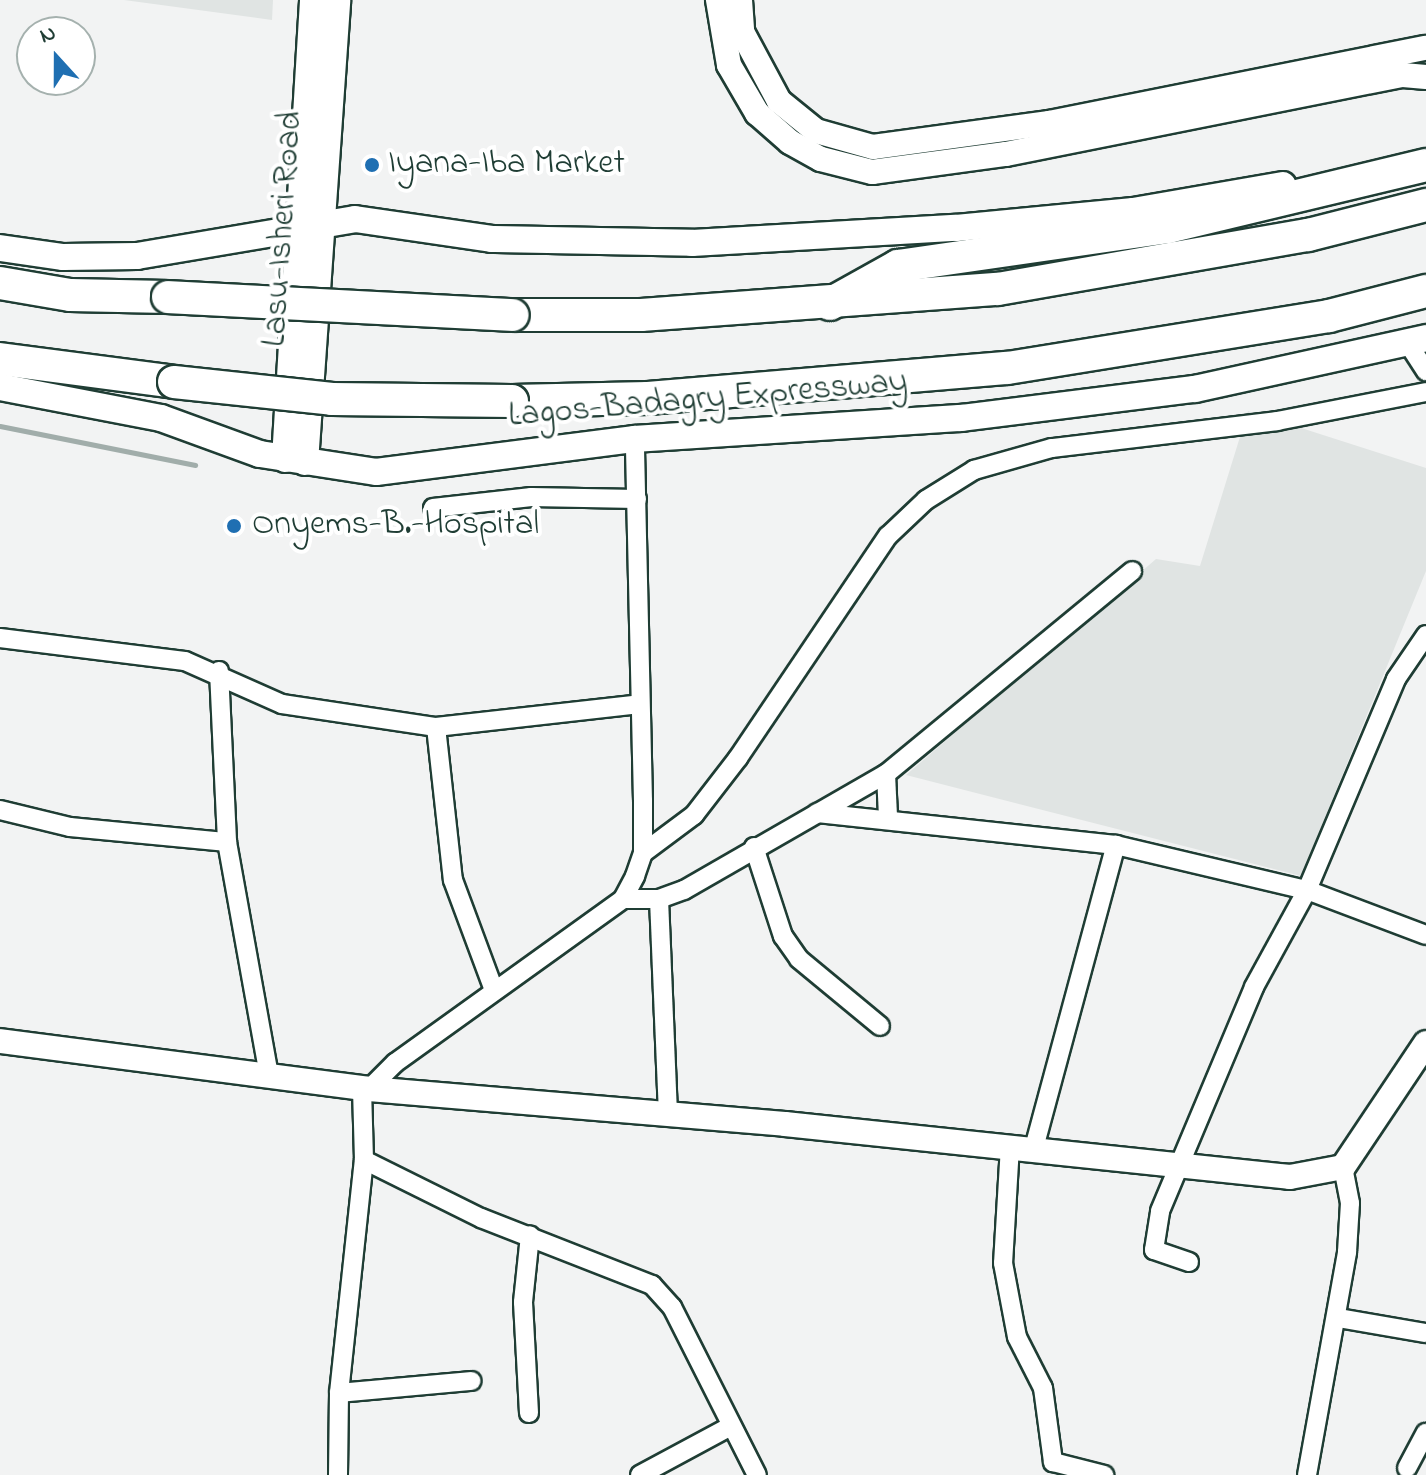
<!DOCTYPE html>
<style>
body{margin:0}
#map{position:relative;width:1426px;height:1475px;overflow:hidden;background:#f2f3f3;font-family:"Indie Flower",sans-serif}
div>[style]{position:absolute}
.built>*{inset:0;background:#e0e4e3}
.stream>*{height:5px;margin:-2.5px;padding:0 2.5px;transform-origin:2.5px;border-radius:2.5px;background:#a1adaa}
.roads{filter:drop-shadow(2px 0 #1f3d34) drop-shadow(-2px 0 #1f3d34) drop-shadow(0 2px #1f3d34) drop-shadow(0 -2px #1f3d34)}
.street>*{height:18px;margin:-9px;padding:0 9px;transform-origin:9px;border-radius:9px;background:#fff}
.secondary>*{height:24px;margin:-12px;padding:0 12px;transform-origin:12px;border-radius:12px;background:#fff}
.primary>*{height:26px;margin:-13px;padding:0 13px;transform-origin:13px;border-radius:13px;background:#fff}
.highway>*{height:32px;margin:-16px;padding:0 16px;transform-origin:16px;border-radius:16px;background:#fff}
.bridges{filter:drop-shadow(2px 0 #1f3d34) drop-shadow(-2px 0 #1f3d34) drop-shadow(0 2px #1f3d34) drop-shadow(0 -2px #1f3d34)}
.highway-bridge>*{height:32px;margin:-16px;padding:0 16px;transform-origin:16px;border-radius:16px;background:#fff}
.dots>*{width:22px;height:22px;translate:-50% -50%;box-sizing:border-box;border:4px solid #fff;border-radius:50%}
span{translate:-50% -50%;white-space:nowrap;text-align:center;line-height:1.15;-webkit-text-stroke:8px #fff;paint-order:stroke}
.poi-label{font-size:34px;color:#1f3d34}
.left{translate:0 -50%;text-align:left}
.street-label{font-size:34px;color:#1f3d34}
.north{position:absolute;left:16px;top:16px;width:80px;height:80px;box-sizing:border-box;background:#fff;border:2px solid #a5b1ae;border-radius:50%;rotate:339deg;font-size:22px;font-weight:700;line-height:32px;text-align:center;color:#1f3d34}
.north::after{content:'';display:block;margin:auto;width:28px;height:36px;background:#1f6fb2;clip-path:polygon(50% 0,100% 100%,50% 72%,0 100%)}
</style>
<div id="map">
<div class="built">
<div style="clip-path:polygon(124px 0,273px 0,272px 20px)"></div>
<div style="clip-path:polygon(1248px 411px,1426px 468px,1426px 571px,1301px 876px,906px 775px,1156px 559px,1200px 566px)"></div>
</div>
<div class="stream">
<div style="left:0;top:426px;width:199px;rotate:11.3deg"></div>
</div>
<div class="roads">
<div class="street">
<div style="left:1407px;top:342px;width:35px;rotate:57deg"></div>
<div style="left:433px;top:508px;width:99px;rotate:-6.4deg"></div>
<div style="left:531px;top:497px;width:106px;rotate:1.1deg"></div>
<div style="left:0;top:638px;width:186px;rotate:7.1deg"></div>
<div style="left:185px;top:661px;width:106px;rotate:23.9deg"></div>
<div style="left:282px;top:704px;width:156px;rotate:8.5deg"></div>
<div style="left:436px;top:727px;width:205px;rotate:-6.4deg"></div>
<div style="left:219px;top:671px;width:171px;rotate:87.3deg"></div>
<div style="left:227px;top:842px;width:237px;rotate:79.8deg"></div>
<div style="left:436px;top:727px;width:154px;rotate:83.7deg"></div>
<div style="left:453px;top:880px;width:117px;rotate:69.6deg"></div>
<div style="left:886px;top:774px;width:43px;rotate:87.3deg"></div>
<div style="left:0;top:810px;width:72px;rotate:13.7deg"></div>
<div style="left:70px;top:827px;width:158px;rotate:5.5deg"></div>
<div style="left:817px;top:813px;width:301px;rotate:6.1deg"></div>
<div style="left:1116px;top:845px;width:196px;rotate:13.3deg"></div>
<div style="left:1307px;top:890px;width:127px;rotate:20.7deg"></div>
<div style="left:754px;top:847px;width:94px;rotate:72deg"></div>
<div style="left:783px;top:936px;width:28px;rotate:55deg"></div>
<div style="left:799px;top:959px;width:105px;rotate:39.6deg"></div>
<div style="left:643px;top:853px;width:64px;rotate:-36.7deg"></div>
<div style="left:694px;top:815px;width:72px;rotate:-52.3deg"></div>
<div style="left:738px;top:758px;width:268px;rotate:-56deg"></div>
<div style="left:888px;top:536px;width:52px;rotate:-43.5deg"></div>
<div style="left:926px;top:500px;width:57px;rotate:-32deg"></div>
<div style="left:974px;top:470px;width:81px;rotate:-15.8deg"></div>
<div style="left:1052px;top:448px;width:227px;rotate:-6.8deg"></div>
<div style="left:1277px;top:421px;width:152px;rotate:-11deg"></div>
<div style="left:623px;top:899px;width:36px"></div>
<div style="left:659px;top:899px;width:27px;rotate:-20deg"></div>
<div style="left:684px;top:890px;width:233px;rotate:-29.9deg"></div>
<div style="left:886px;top:774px;width:319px;rotate:-39.5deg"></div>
<div style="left:659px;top:899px;width:215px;rotate:87.6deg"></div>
<div style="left:369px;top:1089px;width:37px;rotate:-45deg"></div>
<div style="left:395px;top:1063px;width:281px;rotate:-35.7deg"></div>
<div style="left:623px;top:899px;width:26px;rotate:-62deg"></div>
<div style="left:635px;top:876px;width:24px;rotate:-71deg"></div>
<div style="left:643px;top:853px;width:52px;rotate:-90deg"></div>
<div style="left:643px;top:801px;width:362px;rotate:-91.3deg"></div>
<div style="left:1010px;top:1146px;width:117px;rotate:93.4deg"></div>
<div style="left:1003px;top:1263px;width:75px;rotate:79.3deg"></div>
<div style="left:1017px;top:1337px;width:57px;rotate:63deg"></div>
<div style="left:1043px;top:1388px;width:75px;rotate:82.3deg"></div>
<div style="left:1053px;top:1462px;width:53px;rotate:14.3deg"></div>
<div style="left:1034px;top:1148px;width:314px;rotate:-74.9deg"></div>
<div style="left:364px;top:1160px;width:131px;rotate:26.4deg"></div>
<div style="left:481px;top:1218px;width:184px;rotate:21.4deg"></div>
<div style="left:652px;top:1285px;width:30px;rotate:48deg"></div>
<div style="left:672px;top:1307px;width:188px;rotate:63.2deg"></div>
<div style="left:1189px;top:1262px;width:37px;rotate:-161deg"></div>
<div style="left:1154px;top:1250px;width:39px;rotate:-81deg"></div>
<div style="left:1160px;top:1211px;width:243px;rotate:-67.2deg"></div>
<div style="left:1254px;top:987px;width:111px;rotate:-61.3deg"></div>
<div style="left:1307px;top:890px;width:229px;rotate:-67.1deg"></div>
<div style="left:1396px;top:679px;width:53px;rotate:-55.7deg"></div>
<div style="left:1338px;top:1318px;width:89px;rotate:9.7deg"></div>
<div style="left:339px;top:1393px;width:133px;rotate:-5.2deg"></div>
<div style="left:529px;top:1413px;width:111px;rotate:-93.1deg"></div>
<div style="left:523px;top:1302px;width:67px;rotate:-84deg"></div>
<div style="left:1407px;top:1468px;width:40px;rotate:-62deg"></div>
<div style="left:338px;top:1475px;width:82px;rotate:-89.3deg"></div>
<div style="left:339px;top:1393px;width:234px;rotate:-83.9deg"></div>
<div style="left:364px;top:1160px;width:72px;rotate:-91.6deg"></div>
<div style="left:640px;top:1475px;width:101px;rotate:-28.3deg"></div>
<div style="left:1307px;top:1475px;width:227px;rotate:-79.8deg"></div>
<div style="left:1347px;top:1252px;width:49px;rotate:-86.5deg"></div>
<div style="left:1350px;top:1203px;width:37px;rotate:-101deg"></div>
</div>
<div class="secondary">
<div style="left:718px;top:0;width:66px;rotate:80.4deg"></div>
<div style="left:729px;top:65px;width:56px;rotate:59.7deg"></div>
<div style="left:757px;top:113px;width:44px;rotate:41.3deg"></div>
<div style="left:790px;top:142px;width:35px;rotate:29deg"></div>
<div style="left:821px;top:159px;width:53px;rotate:14.3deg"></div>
<div style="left:872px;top:172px;width:135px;rotate:-7.7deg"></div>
<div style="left:1006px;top:154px;width:405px;rotate:-11.3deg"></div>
<div style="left:1403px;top:75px;width:23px;rotate:5deg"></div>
<div style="left:740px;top:0;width:32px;rotate:86deg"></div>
<div style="left:742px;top:32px;width:78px;rotate:61.8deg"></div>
<div style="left:779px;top:101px;width:48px;rotate:39deg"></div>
<div style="left:816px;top:131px;width:59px;rotate:15.7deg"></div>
<div style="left:873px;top:147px;width:178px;rotate:-7.8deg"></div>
<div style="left:1049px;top:123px;width:384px;rotate:-11.3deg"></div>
<div style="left:0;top:1041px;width:372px;rotate:7.4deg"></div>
<div style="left:369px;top:1089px;width:417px;rotate:4.8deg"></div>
<div style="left:785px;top:1124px;width:508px;rotate:5.99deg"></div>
<div style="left:1290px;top:1177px;width:54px;rotate:-10.7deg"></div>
<div style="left:1343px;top:1167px;width:149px;rotate:-56.2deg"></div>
</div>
<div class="primary">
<div style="left:0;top:248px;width:64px;rotate:8.1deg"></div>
<div style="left:63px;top:257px;width:74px;rotate:-0.8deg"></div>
<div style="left:137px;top:256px;width:221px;rotate:-9.6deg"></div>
<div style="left:355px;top:219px;width:138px;rotate:8.3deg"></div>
<div style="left:492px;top:239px;width:200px;rotate:1.1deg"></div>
<div style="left:692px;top:243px;width:264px;rotate:-3.3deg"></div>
<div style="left:956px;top:228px;width:178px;rotate:-5.5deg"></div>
<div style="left:1133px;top:211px;width:152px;rotate:-9.8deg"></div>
<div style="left:0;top:387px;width:164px;rotate:10.9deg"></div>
<div style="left:161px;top:418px;width:105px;rotate:20deg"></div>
<div style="left:260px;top:454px;width:117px;rotate:8.8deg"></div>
<div style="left:376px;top:472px;width:261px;rotate:-7.3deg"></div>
<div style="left:635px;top:439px;width:327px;rotate:-3.7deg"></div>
<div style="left:961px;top:418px;width:236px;rotate:-7.1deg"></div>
<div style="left:1195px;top:389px;width:237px;rotate:-12.4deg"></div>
<div style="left:285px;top:459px;width:460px;rotate:-86.5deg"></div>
<div style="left:305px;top:462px;width:463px;rotate:-86deg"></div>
</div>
<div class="highway">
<div style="left:0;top:283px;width:71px;rotate:9.7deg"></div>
<div style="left:70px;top:295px;width:98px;rotate:1.2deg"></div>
<div style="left:830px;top:304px;width:78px;rotate:-29.2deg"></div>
<div style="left:898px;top:266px;width:273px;rotate:-8.2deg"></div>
<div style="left:1168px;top:227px;width:265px;rotate:-13.5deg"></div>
<div style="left:513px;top:315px;width:128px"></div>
<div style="left:641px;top:315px;width:358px;rotate:-4.2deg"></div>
<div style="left:998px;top:289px;width:315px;rotate:-9.9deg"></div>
<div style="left:1308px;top:235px;width:122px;rotate:-14.3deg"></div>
<div style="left:0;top:359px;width:176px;rotate:7.5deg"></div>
<div style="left:512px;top:401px;width:136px;rotate:-1.3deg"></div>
<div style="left:648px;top:398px;width:361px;rotate:-4.8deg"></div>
<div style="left:1008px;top:368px;width:325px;rotate:-9.2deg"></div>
<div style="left:1329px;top:316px;width:100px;rotate:-14.5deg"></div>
</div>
</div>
<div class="bridges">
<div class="highway-bridge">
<div style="left:168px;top:297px;width:345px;rotate:3deg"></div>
<div style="left:174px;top:382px;width:159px;rotate:6.1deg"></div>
<div style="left:332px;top:399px;width:180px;rotate:0.6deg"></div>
</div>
</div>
<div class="dots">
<div style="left:372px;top:165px;background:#1f6fb2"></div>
<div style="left:234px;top:526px;background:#1f6fb2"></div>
</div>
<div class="poi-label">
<span class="left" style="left:388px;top:165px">Iyana-Iba Market</span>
<span class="left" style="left:252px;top:526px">Onyems-B.-Hospital</span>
</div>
<div class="street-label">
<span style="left:284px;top:229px;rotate:-86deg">Lasu-Isheri Road</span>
<span style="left:708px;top:400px;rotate:-5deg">Lagos-Badagry Expressway</span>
</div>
<div class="north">N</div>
</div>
